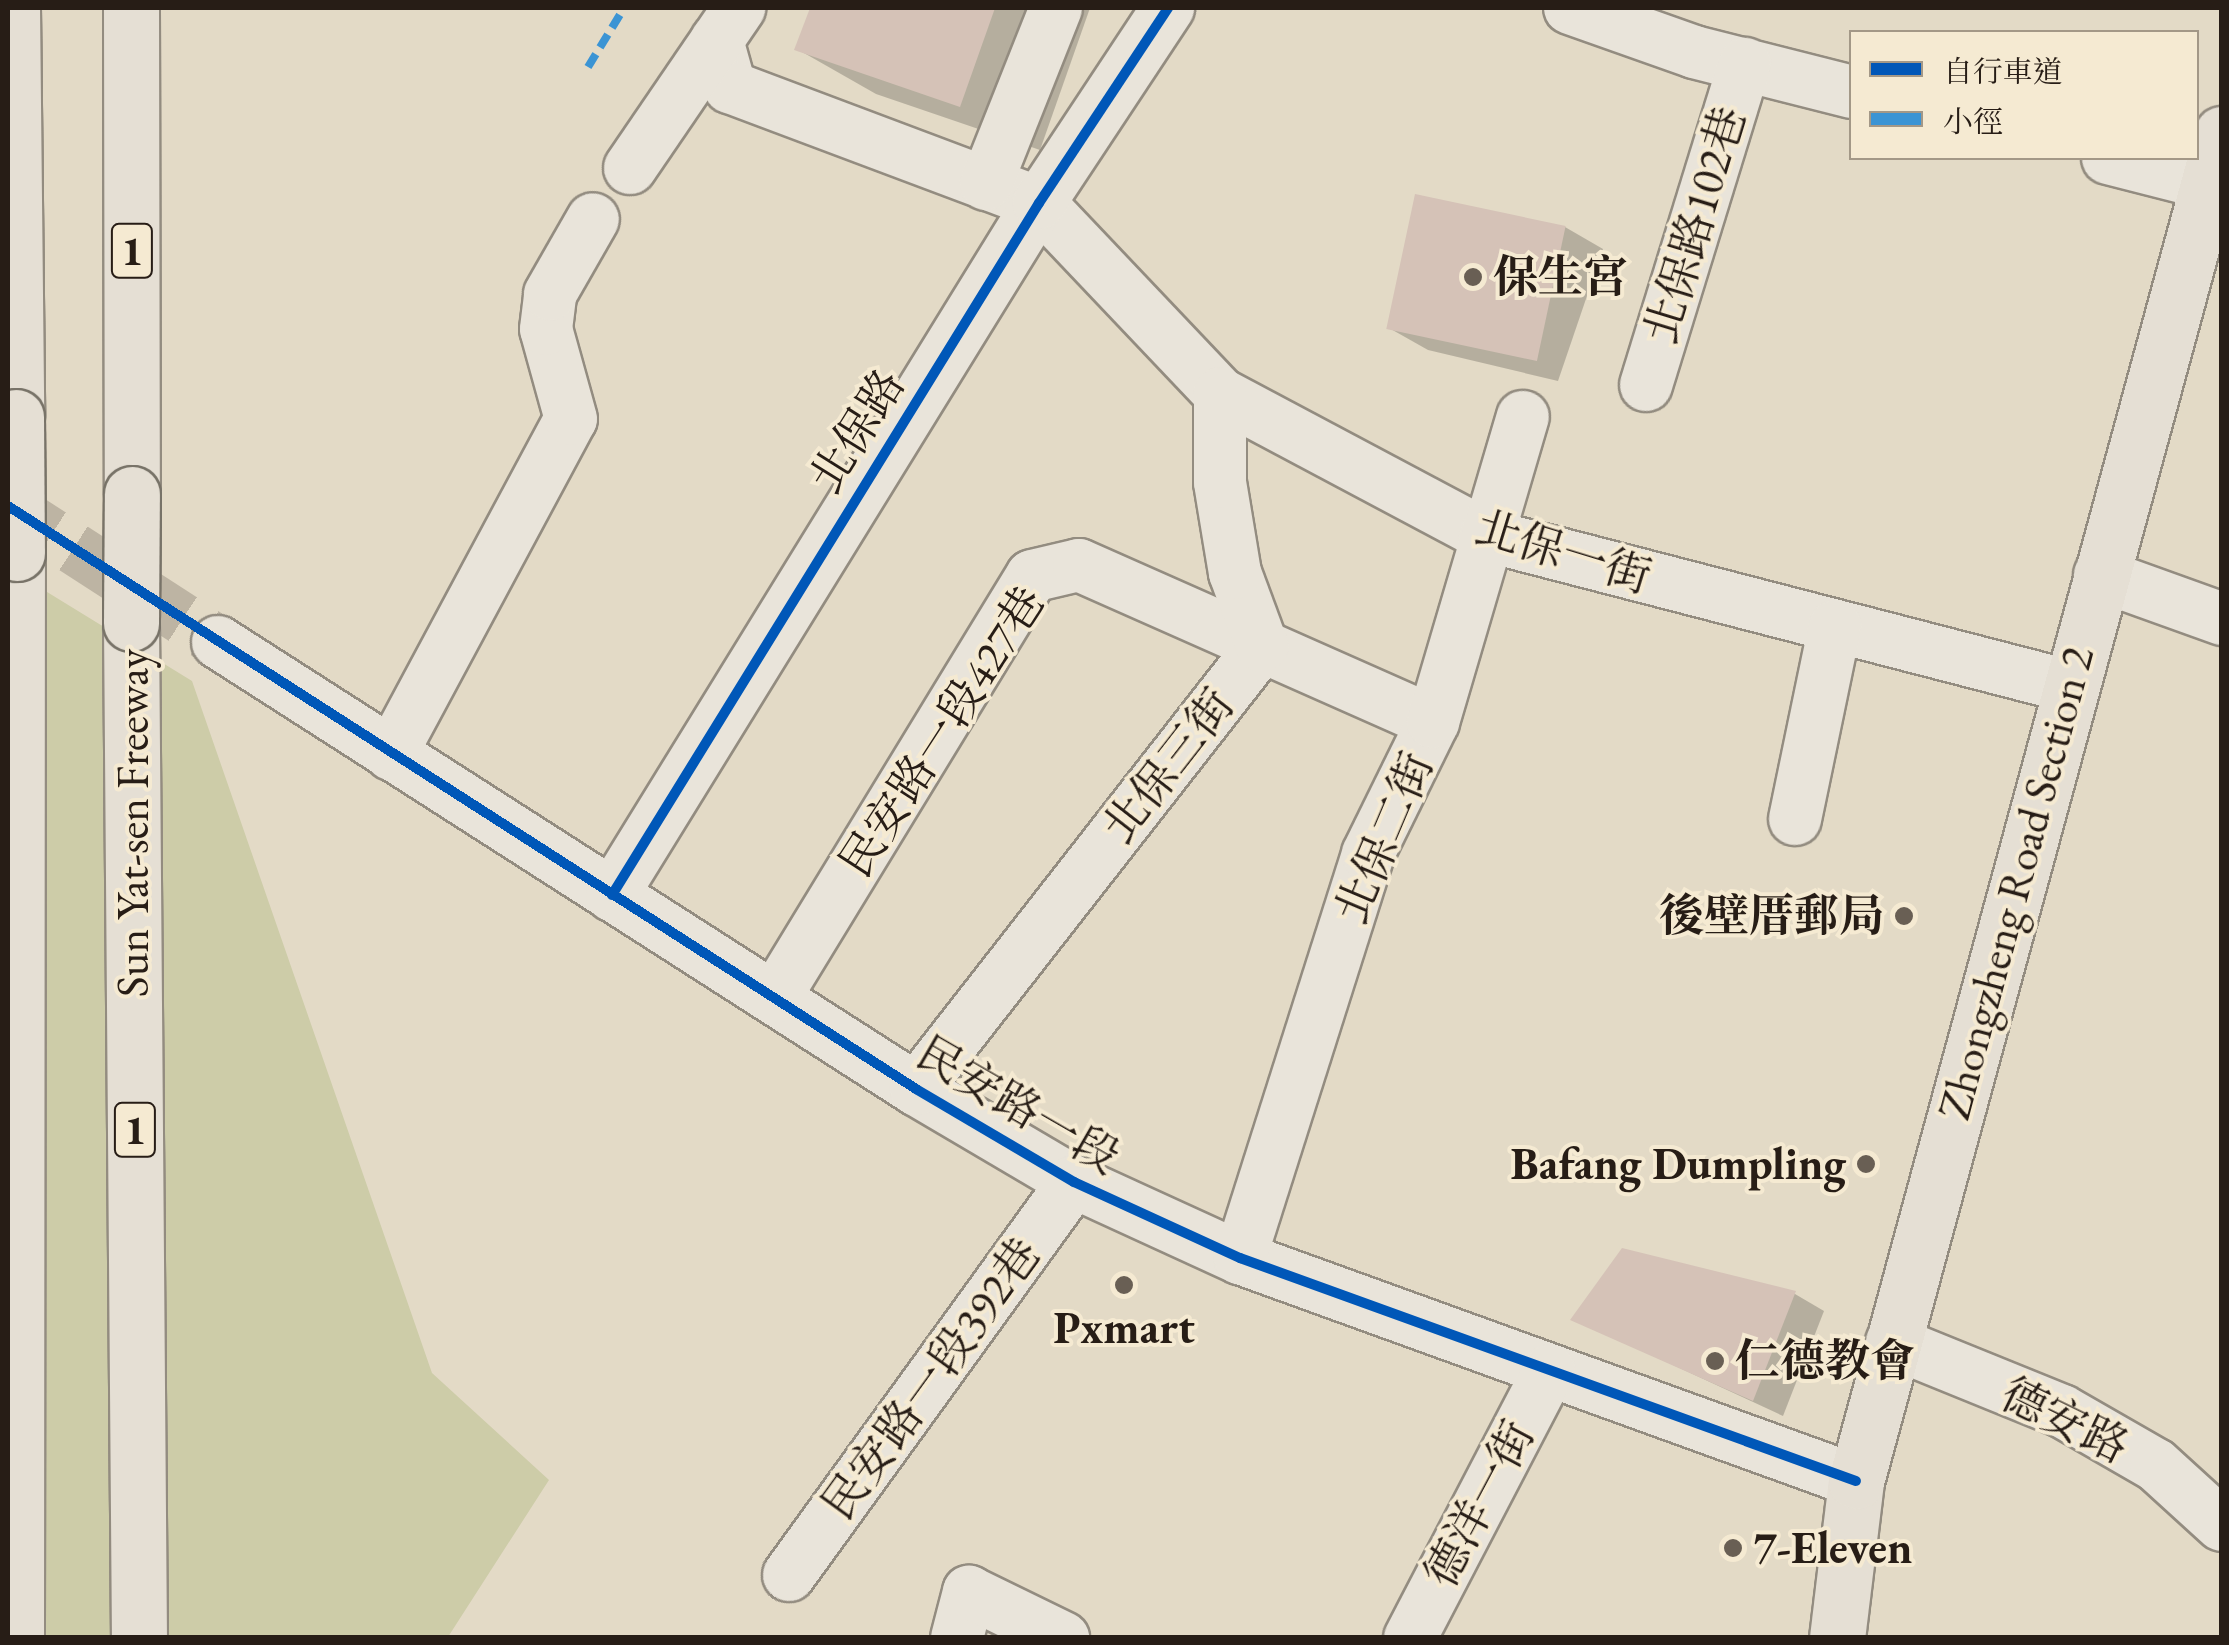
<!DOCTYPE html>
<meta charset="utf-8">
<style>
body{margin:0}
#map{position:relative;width:2229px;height:1645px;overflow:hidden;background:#e3dac6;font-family:"EB Garamond","Noto Serif TC",serif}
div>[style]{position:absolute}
.green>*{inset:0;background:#cdcca8}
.shadow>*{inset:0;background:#0003}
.building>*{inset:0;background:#d5c2b7;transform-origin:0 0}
.minor-tunnel>*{height:52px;margin-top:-26px;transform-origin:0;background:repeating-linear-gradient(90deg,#bdb4a3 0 52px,transparent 0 78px)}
.roads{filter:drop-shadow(2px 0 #938c80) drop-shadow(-2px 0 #938c80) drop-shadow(0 2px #938c80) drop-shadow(0 -2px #938c80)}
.minor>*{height:52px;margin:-26px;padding:0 26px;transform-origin:26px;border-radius:26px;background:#e9e4da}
.major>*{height:55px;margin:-27.5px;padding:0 27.5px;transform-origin:27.5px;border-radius:27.5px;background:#e5dfd4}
.highway>*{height:55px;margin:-27.5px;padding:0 27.5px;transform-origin:27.5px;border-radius:27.5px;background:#e5dfd4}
.bridges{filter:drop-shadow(2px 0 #787368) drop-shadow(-2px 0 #787368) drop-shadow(0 2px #787368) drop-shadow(0 -2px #787368)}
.highway-bridge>*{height:55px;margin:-27.5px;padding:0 27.5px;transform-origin:27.5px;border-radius:27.5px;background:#e5dfd4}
.quiet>*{height:8px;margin-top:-4px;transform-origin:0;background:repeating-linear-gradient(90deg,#3b94d4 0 15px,transparent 0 23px)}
.cycleway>*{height:10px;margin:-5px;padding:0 5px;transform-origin:5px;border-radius:5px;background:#0057b8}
.dots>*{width:28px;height:28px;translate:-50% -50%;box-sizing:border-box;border:5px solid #f5ead2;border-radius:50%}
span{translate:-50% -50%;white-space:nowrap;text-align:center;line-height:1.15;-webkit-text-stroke:8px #f5ead2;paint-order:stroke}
.shield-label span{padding:2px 8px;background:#f5ead2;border:2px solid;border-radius:8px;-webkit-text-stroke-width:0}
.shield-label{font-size:42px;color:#271d16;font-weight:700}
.street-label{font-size:45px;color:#271d16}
.poi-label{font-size:45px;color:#271d16;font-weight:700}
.left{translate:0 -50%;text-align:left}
.right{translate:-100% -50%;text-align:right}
.frame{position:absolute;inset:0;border:10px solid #271d16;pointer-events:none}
.legend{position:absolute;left:1849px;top:30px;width:350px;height:130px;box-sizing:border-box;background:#f5ead2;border:2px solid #a39887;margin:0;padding:12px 18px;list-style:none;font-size:30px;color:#271d16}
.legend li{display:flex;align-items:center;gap:20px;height:50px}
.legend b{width:50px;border:2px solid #a39887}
</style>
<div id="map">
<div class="green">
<div style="clip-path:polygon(8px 568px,192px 681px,432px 1373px,549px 1480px,448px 1637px,8px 1637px)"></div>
</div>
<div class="shadow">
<div style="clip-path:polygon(813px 8px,1090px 8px,1040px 150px,876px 94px,797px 49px)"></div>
<div style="clip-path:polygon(1565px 227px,1603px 249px,1558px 381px,1428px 350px,1389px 328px)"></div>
<div style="clip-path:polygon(1623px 1251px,1795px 1294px,1824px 1311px,1783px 1416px,1574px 1319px)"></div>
</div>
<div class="building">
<div style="clip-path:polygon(810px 8px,995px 8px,960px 107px,794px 50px)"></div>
<div style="left:1415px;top:194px;width:154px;height:138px;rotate:12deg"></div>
<div style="clip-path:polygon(1622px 1248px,1796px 1291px,1753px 1401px,1570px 1320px)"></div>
</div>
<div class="minor-tunnel">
<div style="left:8px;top:506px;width:250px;rotate:32.9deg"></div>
</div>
<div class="roads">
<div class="minor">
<div style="left:1570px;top:8px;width:132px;rotate:19.5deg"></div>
<div style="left:1694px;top:52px;width:163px;rotate:14.2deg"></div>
<div style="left:717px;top:40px;width:49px;rotate:74.5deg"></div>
<div style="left:730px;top:87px;width:330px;rotate:20.6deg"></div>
<div style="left:1039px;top:203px;width:263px;rotate:46.5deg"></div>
<div style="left:1220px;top:394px;width:300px;rotate:28deg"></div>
<div style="left:1485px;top:535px;width:602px;rotate:14.52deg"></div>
<div style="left:2108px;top:158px;width:118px;rotate:14.3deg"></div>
<div style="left:630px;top:168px;width:194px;rotate:-55.7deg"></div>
<div style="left:986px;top:184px;width:189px;rotate:-68.3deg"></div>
<div style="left:1646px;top:385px;width:336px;rotate:-72.9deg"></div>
<div style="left:2100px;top:575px;width:130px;rotate:19.8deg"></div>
<div style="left:218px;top:642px;width:829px;rotate:32.64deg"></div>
<div style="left:916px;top:1089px;width:183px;rotate:30.5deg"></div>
<div style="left:1074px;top:1182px;width:183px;rotate:24.6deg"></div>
<div style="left:1240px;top:1258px;width:655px;rotate:19.9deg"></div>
<div style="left:391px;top:754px;width:380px;rotate:-61.8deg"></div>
<div style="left:571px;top:419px;width:93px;rotate:-105.5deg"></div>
<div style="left:546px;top:329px;width:35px;rotate:-83deg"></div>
<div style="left:550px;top:294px;width:86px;rotate:-60.2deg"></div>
<div style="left:1795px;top:819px;width:197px;rotate:-78.3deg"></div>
<div style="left:612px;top:895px;width:813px;rotate:-58.32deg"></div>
<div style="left:1039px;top:203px;width:234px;rotate:-56.5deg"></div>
<div style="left:775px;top:997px;width:493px;rotate:-58.6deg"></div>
<div style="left:1032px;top:576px;width:48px;rotate:-13.2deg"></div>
<div style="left:1079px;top:565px;width:387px;rotate:23.9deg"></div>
<div style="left:916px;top:1089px;width:562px;rotate:-52.01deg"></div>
<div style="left:1262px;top:646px;width:78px;rotate:-110.3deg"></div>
<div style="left:1235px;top:573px;width:92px;rotate:-99.4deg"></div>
<div style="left:1220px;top:482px;width:88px;rotate:-90deg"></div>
<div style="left:1240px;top:1258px;width:424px;rotate:-72.4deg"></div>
<div style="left:1368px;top:854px;width:147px;rotate:-63.8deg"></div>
<div style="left:1433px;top:722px;width:318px;rotate:-73.6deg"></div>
<div style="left:1892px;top:1342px;width:183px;rotate:22.1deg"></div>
<div style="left:2062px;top:1411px;width:108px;rotate:29.9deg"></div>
<div style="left:2156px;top:1465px;width:89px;rotate:42.3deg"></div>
<div style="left:789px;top:1575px;width:485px;rotate:-54.1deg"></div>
<div style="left:957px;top:1638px;width:48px;rotate:-75.4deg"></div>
<div style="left:969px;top:1592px;width:105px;rotate:26.1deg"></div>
<div style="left:1410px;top:1638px;width:301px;rotate:-62.5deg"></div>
</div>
<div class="major">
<div style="left:1837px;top:1638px;width:158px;rotate:-83.1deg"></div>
<div style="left:1856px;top:1481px;width:1396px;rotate:-74.8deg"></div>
</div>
<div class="highway">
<div style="left:12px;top:8px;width:409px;rotate:89.4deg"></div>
<div style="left:131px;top:8px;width:486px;rotate:89.9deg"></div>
<div style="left:131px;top:623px;width:1015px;rotate:89.55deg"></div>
<div style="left:16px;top:1638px;width:1085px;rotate:-89.95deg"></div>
</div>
</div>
<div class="bridges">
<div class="highway-bridge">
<div style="left:16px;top:417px;width:136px;rotate:89.6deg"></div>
<div style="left:131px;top:623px;width:129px;rotate:-89.6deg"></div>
</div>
</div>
<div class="quiet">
<div style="left:588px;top:67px;width:69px;rotate:-58.6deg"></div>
</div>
<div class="cycleway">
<div style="left:8px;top:506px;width:1079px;rotate:32.7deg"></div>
<div style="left:916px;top:1089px;width:183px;rotate:30.5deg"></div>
<div style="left:1074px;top:1182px;width:183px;rotate:24.6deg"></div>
<div style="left:1240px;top:1258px;width:655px;rotate:19.9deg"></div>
<div style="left:612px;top:895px;width:813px;rotate:-58.32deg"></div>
<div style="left:1039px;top:203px;width:234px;rotate:-56.5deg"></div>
</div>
<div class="dots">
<div style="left:1473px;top:277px;background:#695f54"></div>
<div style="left:1904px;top:916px;background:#695f54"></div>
<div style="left:1866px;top:1164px;background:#695f54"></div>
<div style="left:1124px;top:1285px;background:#695f54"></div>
<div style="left:1715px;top:1361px;background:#695f54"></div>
<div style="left:1733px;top:1548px;background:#695f54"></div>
</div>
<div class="shield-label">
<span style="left:132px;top:251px">1</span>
<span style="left:135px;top:1130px">1</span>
</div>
<div class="street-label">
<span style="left:1695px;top:225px;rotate:-73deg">北保路102巷</span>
<span style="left:857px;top:431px;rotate:-58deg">北保路</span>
<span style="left:1563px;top:552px;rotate:17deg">北保一街</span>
<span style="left:942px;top:732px;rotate:-57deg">民安路一段427巷</span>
<span style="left:1168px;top:766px;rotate:-52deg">北保三街</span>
<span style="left:133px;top:823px;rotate:-90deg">Sun Yat-sen Freeway</span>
<span style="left:1384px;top:838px;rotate:-67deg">北保二街</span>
<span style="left:2016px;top:883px;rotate:-75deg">Zhongzheng Road Section 2</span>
<span style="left:1018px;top:1105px;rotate:30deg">民安路一段</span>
<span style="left:931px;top:1379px;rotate:-54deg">民安路一段392巷</span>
<span style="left:2065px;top:1420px;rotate:26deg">德安路</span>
<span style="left:1479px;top:1504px;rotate:-62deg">德洋一街</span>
</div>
<div class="poi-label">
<span class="left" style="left:1493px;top:277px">保生宮</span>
<span class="right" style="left:1884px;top:916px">後壁厝郵局</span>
<span class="right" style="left:1846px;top:1164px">Bafang Dumpling</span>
<span style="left:1124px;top:1328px">Pxmart</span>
<span class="left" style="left:1735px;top:1361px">仁德教會</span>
<span class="left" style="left:1753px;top:1548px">7-Eleven</span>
</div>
<div class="frame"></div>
<ul class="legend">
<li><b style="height:12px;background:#0057b8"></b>自行車道</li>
<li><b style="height:12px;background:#3b94d4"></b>小徑</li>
</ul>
</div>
